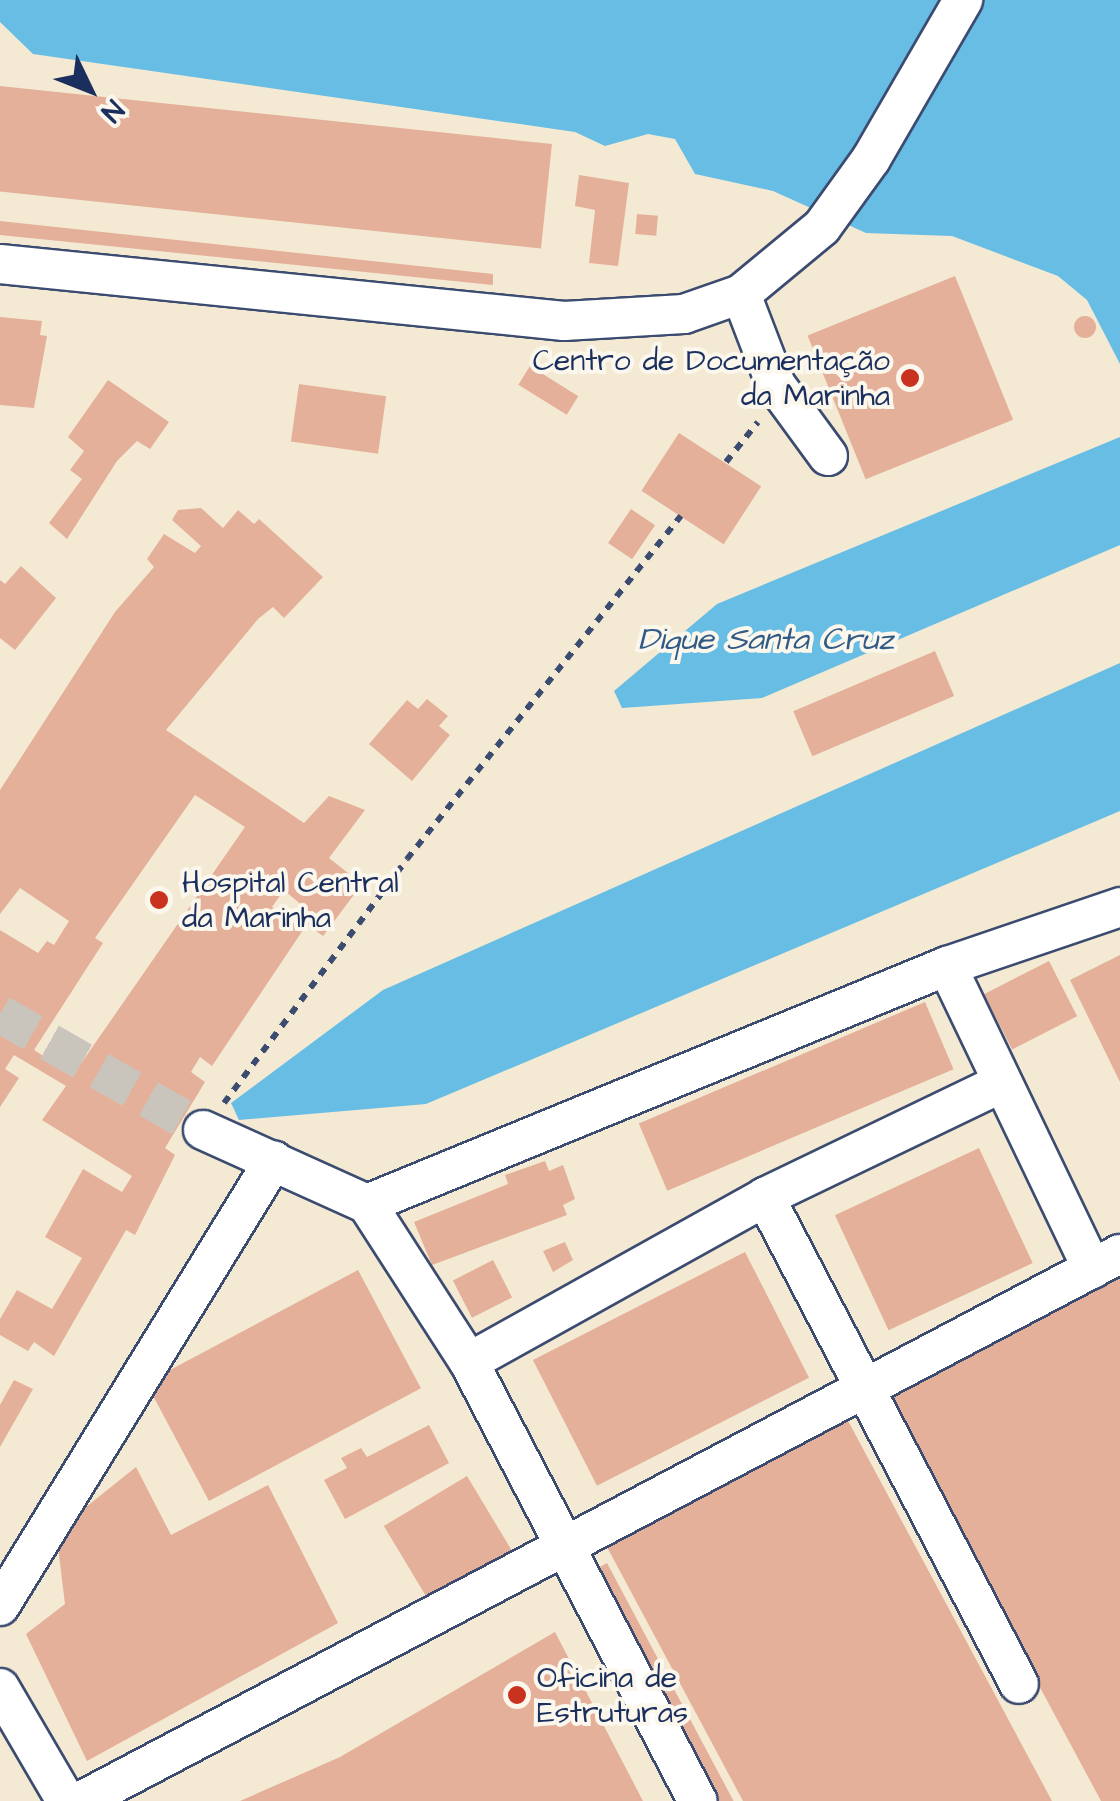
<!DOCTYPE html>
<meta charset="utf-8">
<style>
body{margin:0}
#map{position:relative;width:1120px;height:1801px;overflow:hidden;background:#f4ead3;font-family:"Architects Daughter",sans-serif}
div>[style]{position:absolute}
.water>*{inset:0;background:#67bde4}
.building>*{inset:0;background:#e4b09a;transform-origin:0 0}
.round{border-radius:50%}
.minor-tunnel>*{height:38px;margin-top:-19px;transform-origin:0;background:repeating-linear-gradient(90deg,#c9c5bc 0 38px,transparent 0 57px)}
.path>*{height:6px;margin-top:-3px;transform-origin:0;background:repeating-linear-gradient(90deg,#3c4b70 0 8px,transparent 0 16px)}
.roads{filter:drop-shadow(2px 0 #3c4b70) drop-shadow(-2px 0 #3c4b70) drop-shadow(0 2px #3c4b70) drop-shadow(0 -2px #3c4b70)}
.minor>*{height:38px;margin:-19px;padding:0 19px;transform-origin:19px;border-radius:19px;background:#fff}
.dots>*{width:28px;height:28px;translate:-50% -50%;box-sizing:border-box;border:5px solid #fbf7ec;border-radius:50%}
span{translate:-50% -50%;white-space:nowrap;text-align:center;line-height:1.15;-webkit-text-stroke:8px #fbf7ec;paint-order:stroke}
.poi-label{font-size:30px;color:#1b2f5e}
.right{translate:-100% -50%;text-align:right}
.left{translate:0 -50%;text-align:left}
.water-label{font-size:32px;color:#325a86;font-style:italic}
.north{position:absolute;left:40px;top:40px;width:100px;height:100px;-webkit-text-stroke:8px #fbf7ec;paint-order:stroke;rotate:133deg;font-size:28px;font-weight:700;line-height:40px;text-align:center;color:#1b2f5e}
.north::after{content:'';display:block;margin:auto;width:35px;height:45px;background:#1b2f5e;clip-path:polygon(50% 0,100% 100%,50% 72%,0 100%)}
</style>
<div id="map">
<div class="water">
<div style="clip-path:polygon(0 0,1120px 0,1120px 364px,1087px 300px,1058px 276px,952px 236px,866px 233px,773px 191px,695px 174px,675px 139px,648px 134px,605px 146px,575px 132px,33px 54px,0 22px)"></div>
<div style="clip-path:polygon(1120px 437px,1120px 545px,762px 698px,622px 708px,614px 691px,717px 604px)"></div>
<div style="clip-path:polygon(1120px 663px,1120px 811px,426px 1104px,239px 1120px,231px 1103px,383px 990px)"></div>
</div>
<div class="building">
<div style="left:0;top:86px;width:555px;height:105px;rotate:6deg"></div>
<div style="clip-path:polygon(579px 175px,629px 183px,618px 266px,589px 263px,595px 210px,575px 206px)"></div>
<div style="left:637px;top:214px;width:21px;height:20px;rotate:5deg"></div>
<div style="clip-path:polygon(0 221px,493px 274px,493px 285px,0 235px)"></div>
<div style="left:955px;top:276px;width:155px;height:159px;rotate:68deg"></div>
<div class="round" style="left:1074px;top:316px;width:22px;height:22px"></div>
<div style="clip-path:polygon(0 317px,42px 321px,40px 335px,47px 336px,34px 408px,0 405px)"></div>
<div style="left:530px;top:366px;width:57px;height:22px;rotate:32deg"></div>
<div style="clip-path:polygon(108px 380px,169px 422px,150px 449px,137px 441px,117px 461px,67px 539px,49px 523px,82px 479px,70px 470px,84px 451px,68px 437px)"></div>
<div style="left:299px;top:384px;width:88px;height:58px;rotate:8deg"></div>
<div style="left:679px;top:433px;width:98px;height:69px;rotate:33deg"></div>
<div style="clip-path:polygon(evenodd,201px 508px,223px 528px,238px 510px,254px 524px,259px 519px,323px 577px,284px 618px,273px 607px,258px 619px,166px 730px,304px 823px,329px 796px,365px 810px,329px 858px,362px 884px,323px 936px,305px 923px,305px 908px,284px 890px,272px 907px,303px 930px,212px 1066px,200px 1057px,191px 1072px,205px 1082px,165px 1148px,175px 1155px,135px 1235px,126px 1230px,54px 1356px,34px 1342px,28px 1351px,0 1335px,0 1319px,17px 1290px,52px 1309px,82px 1258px,45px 1237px,83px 1169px,122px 1192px,132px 1176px,42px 1120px,66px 1086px,14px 1055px,5px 1069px,19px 1078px,0 1107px,0 930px,38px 953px,47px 941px,54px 945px,69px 921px,20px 888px,0 914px,0 790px,115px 612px,154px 567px,147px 559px,164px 534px,195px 553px,201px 546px,172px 520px,178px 510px,201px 508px,195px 795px,245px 827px,73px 1075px,34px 1050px,103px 943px,95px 938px,195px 795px)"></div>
<div style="left:631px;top:509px;width:29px;height:41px;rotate:34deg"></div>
<div style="clip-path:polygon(21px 566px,56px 598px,15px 650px,0 638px,0 580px,5px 584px)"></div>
<div style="left:935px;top:651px;width:49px;height:154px;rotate:67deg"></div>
<div style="clip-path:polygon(427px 699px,448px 716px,439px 726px,450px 735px,412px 781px,369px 744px,407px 700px,418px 709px)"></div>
<div style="clip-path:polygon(1120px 955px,1120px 1082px,1070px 980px)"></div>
<div style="left:1049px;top:961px;width:62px;height:73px;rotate:63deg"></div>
<div style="left:925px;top:1002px;width:73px;height:311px;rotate:67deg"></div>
<div style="left:979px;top:1148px;width:127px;height:159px;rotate:65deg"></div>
<div style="clip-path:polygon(545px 1161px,549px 1171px,563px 1165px,575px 1199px,563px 1205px,567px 1215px,432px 1265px,414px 1222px,508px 1184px,505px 1175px)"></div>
<div style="clip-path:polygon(565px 1242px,573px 1260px,553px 1272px,543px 1251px)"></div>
<div style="left:745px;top:1252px;width:141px;height:238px;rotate:63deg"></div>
<div style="left:493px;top:1260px;width:42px;height:45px;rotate:63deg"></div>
<div style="clip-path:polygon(1120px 1267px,1120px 1801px,1101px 1801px,883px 1395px)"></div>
<div style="left:358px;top:1270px;width:134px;height:240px;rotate:62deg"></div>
<div style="clip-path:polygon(14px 1380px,33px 1389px,0 1447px,0 1405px)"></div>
<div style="clip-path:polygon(846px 1417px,1052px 1801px,743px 1801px,607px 1547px)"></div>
<div style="clip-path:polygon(429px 1425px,449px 1463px,345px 1519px,324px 1480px,347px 1468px,341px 1458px,361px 1448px,367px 1457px)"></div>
<div style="clip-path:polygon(136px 1467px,171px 1535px,268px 1485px,338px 1623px,87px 1761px,26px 1634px,65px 1604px,56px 1531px)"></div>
<div style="left:467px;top:1476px;width:86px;height:97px;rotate:59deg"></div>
<div style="left:607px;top:1563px;width:270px;height:16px;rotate:62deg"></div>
<div style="clip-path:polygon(555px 1632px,643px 1801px,240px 1801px,340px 1757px)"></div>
</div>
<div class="minor-tunnel">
<div style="left:0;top:1014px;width:234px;rotate:29.7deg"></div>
</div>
<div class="path">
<div style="left:726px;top:462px;width:51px;rotate:-51.3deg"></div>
<div style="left:224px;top:1103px;width:305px;rotate:-53.1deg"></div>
<div style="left:407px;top:859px;width:439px;rotate:-51.4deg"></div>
</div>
<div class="roads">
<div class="minor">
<div style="left:0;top:264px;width:567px;rotate:5.77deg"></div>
<div style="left:564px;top:321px;width:120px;rotate:-3.3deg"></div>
<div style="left:684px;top:314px;width:60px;rotate:-19.3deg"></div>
<div style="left:741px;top:294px;width:105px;rotate:-39.6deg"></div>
<div style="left:822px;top:227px;width:84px;rotate:-54.2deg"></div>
<div style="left:871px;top:159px;width:184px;rotate:-59.9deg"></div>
<div style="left:741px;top:294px;width:97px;rotate:69deg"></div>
<div style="left:776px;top:385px;width:88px;rotate:53.8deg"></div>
<div style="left:947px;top:966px;width:336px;rotate:64.4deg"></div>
<div style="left:203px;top:1130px;width:180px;rotate:24.3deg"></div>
<div style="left:367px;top:1204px;width:188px;rotate:57.2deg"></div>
<div style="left:469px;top:1362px;width:495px;rotate:62.5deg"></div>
<div style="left:765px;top:1197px;width:549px;rotate:62.46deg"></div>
<div style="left:367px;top:1204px;width:627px;rotate:-22.31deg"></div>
<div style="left:947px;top:966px;width:183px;rotate:-18.8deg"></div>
<div style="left:469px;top:1362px;width:339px;rotate:-29.1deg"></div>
<div style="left:765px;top:1197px;width:263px;rotate:-25.7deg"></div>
<div style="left:0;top:1606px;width:523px;rotate:-58.44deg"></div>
<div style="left:0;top:1688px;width:131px;rotate:59.7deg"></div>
<div style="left:81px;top:1801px;width:1174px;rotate:-27.77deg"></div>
</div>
</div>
<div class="dots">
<div style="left:910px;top:378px;background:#c8321e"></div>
<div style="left:159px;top:900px;background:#c8321e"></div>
<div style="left:517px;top:1695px;background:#c8321e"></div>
</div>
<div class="poi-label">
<span class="right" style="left:890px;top:378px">Centro de Documentação<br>da Marinha</span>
<span class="left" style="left:182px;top:900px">Hospital Central<br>da Marinha</span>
<span class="left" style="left:537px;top:1695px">Oficina de<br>Estruturas</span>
</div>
<div class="water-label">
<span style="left:766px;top:640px">Dique Santa Cruz</span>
</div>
<div class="north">N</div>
</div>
